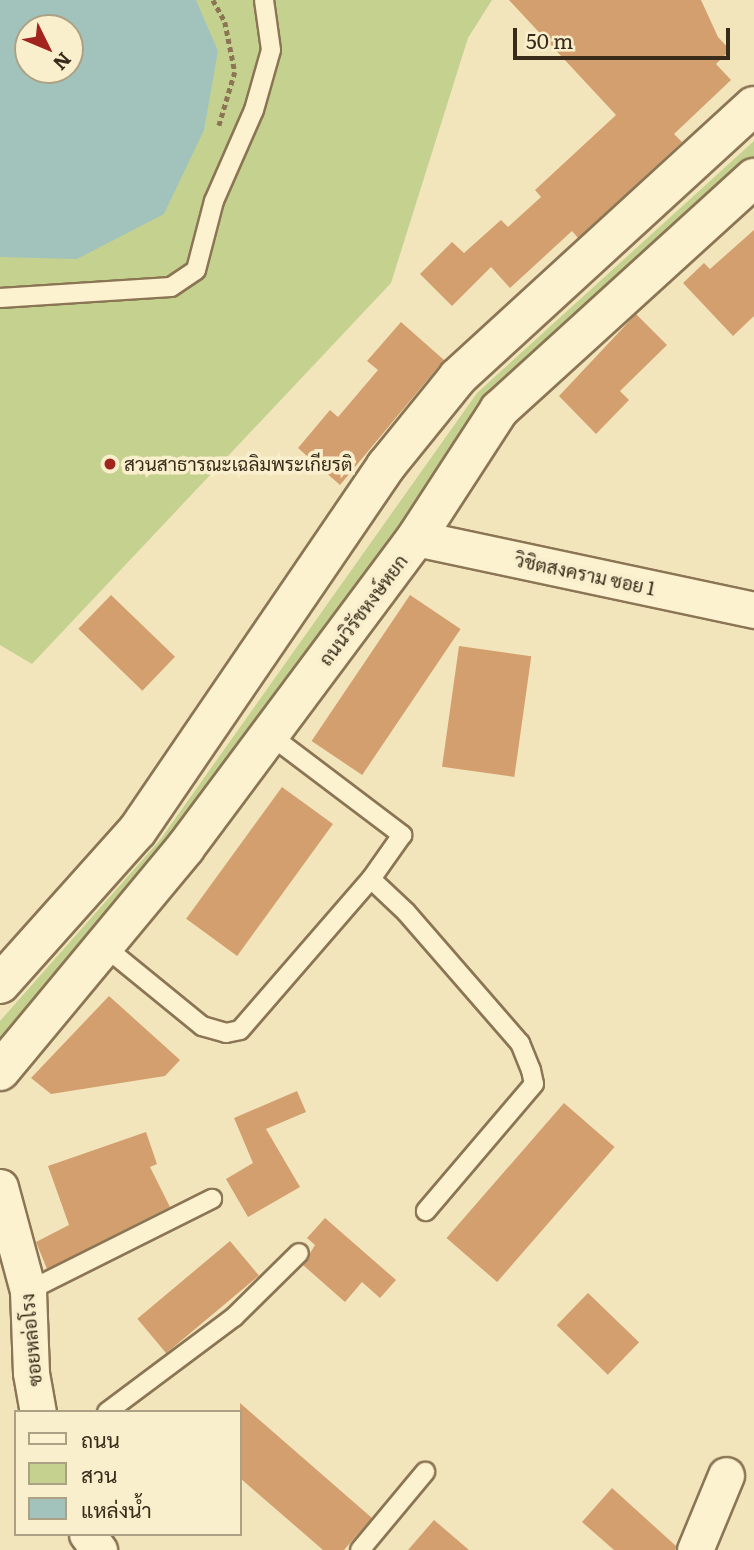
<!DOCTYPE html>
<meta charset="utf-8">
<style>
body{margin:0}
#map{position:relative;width:754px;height:1550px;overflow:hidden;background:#f2e5bc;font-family:Literata,Sarabun,serif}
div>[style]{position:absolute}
.green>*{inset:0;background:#c5d18f}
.water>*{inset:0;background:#a1c3bb}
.building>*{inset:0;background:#d49f6e;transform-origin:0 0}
.path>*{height:4.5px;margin-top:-2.25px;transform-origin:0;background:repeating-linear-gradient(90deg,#8b7554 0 5px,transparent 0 8.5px)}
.roads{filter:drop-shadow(2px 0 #8b7554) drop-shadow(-2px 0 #8b7554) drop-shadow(0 2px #8b7554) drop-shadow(0 -2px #8b7554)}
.lane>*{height:18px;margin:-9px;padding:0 9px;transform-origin:9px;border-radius:9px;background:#fcf2d0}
.street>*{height:35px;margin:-17.5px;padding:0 17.5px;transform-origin:17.5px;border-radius:17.5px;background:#fcf2d0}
.secondary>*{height:38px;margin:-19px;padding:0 19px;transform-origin:19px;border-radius:19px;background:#fcf2d0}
.dots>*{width:19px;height:19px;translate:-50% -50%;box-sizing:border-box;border:4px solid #f9efcc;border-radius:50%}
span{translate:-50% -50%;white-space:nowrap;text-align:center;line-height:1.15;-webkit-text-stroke:7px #f9efcc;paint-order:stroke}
.poi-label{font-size:19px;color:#392b1a}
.left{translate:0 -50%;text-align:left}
.street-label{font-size:19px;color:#392b1a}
.legend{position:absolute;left:14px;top:1410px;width:228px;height:126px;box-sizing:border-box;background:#f9efcc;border:2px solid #aca185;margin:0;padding:9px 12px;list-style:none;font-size:21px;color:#392b1a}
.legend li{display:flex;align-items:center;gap:14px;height:35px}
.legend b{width:35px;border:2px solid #aca185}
.north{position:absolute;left:14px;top:14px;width:70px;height:70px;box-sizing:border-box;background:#f9efcc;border:2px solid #aca185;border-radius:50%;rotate:133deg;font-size:19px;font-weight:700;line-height:28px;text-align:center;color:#392b1a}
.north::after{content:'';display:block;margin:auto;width:24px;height:32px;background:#a1251e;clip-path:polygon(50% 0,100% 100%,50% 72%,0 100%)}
.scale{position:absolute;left:513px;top:28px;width:217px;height:32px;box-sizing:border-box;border:4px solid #392b1a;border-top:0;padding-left:9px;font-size:21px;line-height:24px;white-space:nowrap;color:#392b1a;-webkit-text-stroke:5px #f9efcc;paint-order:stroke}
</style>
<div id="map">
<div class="green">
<div style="clip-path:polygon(evenodd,0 0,492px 0,468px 38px,391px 283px,32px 664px,0 645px,0 0,28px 28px,70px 28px,70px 70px,28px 70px,28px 28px)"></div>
<div style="clip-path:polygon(754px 141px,754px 160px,486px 401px,171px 848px,0 1040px,0 1021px,160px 840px,477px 393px)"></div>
</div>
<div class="water">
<div style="clip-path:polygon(evenodd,0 0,196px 0,218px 51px,204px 130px,164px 214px,77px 259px,0 257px,0 0,28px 28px,70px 28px,70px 70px,28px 70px,28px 28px)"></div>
</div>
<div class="building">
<div style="clip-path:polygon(509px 0,701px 0,718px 37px,730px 50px,716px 64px,731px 80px,674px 134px,682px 142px,578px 238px,572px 231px,510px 288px,491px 267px,452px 306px,420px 274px,452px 242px,464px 253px,501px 220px,508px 227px,541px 197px,535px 190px,616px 115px)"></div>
<div style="clip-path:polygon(754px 230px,754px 316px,733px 336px,683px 283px,704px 263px,710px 269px)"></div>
<div style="clip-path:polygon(636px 314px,667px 345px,620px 391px,629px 400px,596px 434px,559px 396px)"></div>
<div style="clip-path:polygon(401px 322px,444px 360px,340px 485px,298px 448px,330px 410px,338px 417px,378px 370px,367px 361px)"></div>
<div style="left:111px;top:595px;width:89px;height:47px;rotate:44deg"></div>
<div style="left:410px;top:595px;width:61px;height:176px;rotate:34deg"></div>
<div style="left:459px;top:646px;width:73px;height:122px;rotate:8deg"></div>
<div style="left:282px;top:787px;width:63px;height:163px;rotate:36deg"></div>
<div style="clip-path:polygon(109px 996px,180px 1060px,165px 1076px,51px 1094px,31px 1078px)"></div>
<div style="clip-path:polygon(297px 1091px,306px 1112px,266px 1129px,300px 1187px,248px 1217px,226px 1179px,253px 1163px,234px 1118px)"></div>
<div style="left:564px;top:1103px;width:67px;height:179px;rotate:41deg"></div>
<div style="clip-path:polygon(146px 1132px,157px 1164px,150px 1167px,170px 1207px,47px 1269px,36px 1242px,69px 1225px,48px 1166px)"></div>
<div style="clip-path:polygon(325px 1218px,396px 1280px,380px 1298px,362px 1282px,345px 1302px,303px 1265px,315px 1245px,307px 1238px)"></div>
<div style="left:230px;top:1241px;width:45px;height:121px;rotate:50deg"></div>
<div style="left:588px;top:1293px;width:71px;height:45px;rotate:44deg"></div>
<div style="clip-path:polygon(240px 1403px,372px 1518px,344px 1550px,323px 1550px,240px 1478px)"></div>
<div style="clip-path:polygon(612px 1488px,676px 1546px,675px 1550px,614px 1550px,582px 1522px)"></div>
<div style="clip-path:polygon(434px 1520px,469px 1550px,408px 1550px)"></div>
</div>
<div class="path">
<div style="left:213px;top:0;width:25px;rotate:61deg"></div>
<div style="left:225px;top:22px;width:51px;rotate:78.7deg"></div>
<div style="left:235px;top:72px;width:56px;rotate:106.5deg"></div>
</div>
<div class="roads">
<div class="lane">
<div style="left:0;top:298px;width:171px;rotate:-3.7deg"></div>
<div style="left:171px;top:287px;width:30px;rotate:-34deg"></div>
<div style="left:196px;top:270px;width:71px;rotate:-75.4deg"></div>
<div style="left:214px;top:201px;width:99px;rotate:-66.3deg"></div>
<div style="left:254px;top:110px;width:62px;rotate:-74.2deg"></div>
<div style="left:271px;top:50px;width:50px;rotate:-98deg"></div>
<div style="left:270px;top:735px;width:166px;rotate:37.1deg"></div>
<div style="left:402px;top:835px;width:54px;rotate:125.2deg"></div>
<div style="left:371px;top:879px;width:48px;rotate:43.3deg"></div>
<div style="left:406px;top:912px;width:174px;rotate:49deg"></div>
<div style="left:520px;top:1043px;width:29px;rotate:68deg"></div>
<div style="left:531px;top:1070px;width:14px;rotate:78deg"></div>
<div style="left:534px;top:1084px;width:167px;rotate:130.4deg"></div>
<div style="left:104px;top:946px;width:127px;rotate:39.2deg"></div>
<div style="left:202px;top:1026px;width:25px;rotate:16deg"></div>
<div style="left:226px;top:1033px;width:14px;rotate:-12deg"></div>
<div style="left:240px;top:1030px;width:200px;rotate:-49.1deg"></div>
<div style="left:28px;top:1291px;width:206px;rotate:-26.6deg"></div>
<div style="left:107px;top:1412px;width:159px;rotate:-36.8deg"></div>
<div style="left:234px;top:1317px;width:91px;rotate:-44.6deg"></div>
<div style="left:360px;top:1550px;width:102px;rotate:-50.2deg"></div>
</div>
<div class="street">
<div style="left:416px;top:538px;width:346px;rotate:12deg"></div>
<div style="left:0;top:1187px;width:108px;rotate:74.9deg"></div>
<div style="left:28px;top:1291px;width:82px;rotate:87.9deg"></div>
<div style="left:31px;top:1373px;width:40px;rotate:80deg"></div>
<div style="left:87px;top:1534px;width:20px;rotate:53deg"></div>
<div style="left:695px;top:1550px;width:81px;rotate:-67.5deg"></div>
</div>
<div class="secondary">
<div style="left:0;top:984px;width:205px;rotate:-48.2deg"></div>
<div style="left:137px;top:831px;width:442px;rotate:-55.7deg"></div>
<div style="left:386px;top:466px;width:114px;rotate:-51deg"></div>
<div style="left:458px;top:377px;width:401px;rotate:-42.5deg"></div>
<div style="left:0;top:1071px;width:290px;rotate:-50.3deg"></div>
<div style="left:185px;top:848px;width:387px;rotate:-53.3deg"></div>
<div style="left:416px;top:538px;width:153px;rotate:-57deg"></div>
<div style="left:499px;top:410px;width:345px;rotate:-42.3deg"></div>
</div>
</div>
<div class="dots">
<div style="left:110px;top:464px;background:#a1251e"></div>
</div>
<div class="poi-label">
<span class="left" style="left:124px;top:464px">สวนสาธารณะเฉลิมพระเกียรติ</span>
</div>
<div class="street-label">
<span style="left:585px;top:574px;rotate:12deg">วิชิตสงคราม ซอย 1</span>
<span style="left:363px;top:610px;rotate:-53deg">ถนนวิรัชหงษ์หยก</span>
<span style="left:31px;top:1340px;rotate:-95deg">ซอยหล่อโรง</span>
</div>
<ul class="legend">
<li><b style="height:9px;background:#fcf2d0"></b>ถนน</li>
<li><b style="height:19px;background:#c5d18f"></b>สวน</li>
<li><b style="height:19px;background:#a1c3bb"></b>แหล่งน้ำ</li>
</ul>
<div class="north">N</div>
<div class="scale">50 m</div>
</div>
